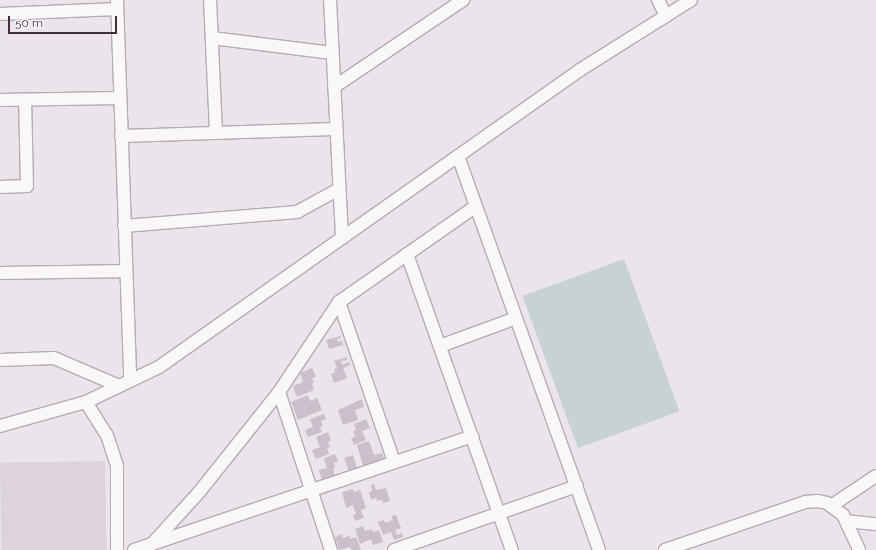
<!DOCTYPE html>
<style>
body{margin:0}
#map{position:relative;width:876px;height:550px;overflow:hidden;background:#ebe5eb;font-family:Raleway,sans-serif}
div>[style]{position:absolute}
.built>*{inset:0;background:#ddd3dc;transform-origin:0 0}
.green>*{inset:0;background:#c7d2d4;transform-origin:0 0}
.building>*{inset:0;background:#cabfca;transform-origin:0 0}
.roads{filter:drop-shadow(1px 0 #b5aab5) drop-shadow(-1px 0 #b5aab5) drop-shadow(0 1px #b5aab5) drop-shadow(0 -1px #b5aab5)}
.minor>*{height:12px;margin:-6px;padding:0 6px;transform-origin:6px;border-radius:6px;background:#faf7f9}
span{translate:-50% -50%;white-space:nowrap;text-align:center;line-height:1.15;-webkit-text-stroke:4px #f8f4f8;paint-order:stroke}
.scale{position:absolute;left:8px;top:16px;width:109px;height:18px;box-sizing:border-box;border:2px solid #422e41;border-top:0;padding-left:5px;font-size:12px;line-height:14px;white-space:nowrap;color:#422e41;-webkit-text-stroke:3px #f8f4f8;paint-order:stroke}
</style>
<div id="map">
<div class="built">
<div style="left:105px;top:461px;width:89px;height:105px;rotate:89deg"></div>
</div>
<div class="green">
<div style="left:624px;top:259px;width:162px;height:108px;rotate:70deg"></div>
</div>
<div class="building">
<div style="clip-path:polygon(341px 336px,341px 338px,337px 339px,338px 342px,342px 341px,343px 345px,329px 349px,326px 340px)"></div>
<div style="clip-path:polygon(347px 357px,347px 360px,341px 361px,342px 365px,349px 362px,350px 365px,343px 368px,347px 378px,334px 383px,331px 374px,335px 373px,334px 369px,337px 368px,334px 361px)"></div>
<div style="clip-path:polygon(312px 368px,316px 377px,312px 378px,314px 382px,312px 384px,314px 390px,297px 397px,293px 386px,303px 382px,300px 373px)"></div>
<div style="clip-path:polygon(308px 395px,310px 401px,317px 398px,322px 410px,298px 420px,291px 402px)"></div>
<div style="clip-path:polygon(362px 399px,364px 407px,355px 410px,358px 420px,343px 425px,338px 410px)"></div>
<div style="clip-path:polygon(324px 414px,326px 419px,321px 421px,323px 426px,320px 427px,322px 432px,308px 437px,305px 430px,313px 427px,310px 419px)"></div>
<div style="clip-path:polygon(366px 419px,370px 428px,362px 431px,366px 440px,354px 445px,351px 438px,355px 437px,353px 431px,356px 430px,354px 424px)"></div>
<div style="clip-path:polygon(328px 432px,331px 441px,328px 442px,330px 447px,327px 448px,329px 454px,316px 459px,312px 450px,320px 447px,316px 437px)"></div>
<div style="clip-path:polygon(369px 441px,374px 455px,382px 453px,384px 458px,363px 466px,357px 445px)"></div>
<div style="clip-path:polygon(335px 454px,338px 461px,334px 463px,335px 468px,333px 469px,335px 476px,322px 480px,319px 470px,327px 468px,324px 458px)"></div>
<div style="left:353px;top:455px;width:14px;height:9px;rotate:73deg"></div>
<div style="clip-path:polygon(374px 484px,376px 490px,386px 488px,390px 501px,383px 503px,382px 500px,377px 501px,376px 498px,371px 500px,369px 492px,372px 491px,371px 485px)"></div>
<div style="clip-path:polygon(353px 489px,354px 492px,360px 490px,366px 508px,361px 510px,364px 518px,355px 521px,353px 515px,356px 514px,353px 505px,346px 508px,342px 492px)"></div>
<div style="clip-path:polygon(396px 515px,401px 528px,395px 530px,397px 535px,402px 533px,403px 537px,394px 540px,391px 532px,383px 535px,378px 522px,384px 520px,385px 523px,393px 520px,391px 516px)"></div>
<div style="clip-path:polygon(363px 526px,365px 531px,372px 529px,373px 532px,379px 530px,383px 542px,373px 545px,371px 539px,360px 544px,355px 529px)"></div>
<div style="clip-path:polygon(342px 534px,343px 538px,350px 536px,350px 539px,356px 537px,361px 550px,351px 550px,350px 547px,339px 550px,335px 537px)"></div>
</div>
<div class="roads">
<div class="minor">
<div style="left:117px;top:0;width:381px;rotate:88deg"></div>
<div style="left:210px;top:0;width:133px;rotate:87.4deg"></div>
<div style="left:330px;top:0;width:238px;rotate:87.1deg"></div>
<div style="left:658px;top:0;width:18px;rotate:63deg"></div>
<div style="left:0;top:14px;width:117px;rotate:-2.4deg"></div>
<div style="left:212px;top:38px;width:121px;rotate:7.1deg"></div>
<div style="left:334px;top:87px;width:156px;rotate:-34deg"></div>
<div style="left:0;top:100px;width:120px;rotate:-1deg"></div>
<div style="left:121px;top:136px;width:215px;rotate:-1.9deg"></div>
<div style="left:458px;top:156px;width:418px;rotate:70.3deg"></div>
<div style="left:0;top:187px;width:27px;rotate:-2deg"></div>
<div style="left:27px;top:186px;width:86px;rotate:-91.3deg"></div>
<div style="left:124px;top:226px;width:174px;rotate:-4.6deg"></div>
<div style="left:297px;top:212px;width:48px;rotate:-28.7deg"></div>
<div style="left:407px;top:254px;width:314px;rotate:70.5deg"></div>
<div style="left:0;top:273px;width:126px;rotate:-0.9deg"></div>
<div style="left:339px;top:302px;width:169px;rotate:71deg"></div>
<div style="left:440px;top:346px;width:81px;rotate:-20.2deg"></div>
<div style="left:0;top:360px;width:54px;rotate:-2.1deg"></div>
<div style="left:54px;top:358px;width:71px;rotate:23.3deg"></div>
<div style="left:279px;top:392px;width:166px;rotate:71.8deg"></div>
<div style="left:86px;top:402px;width:39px;rotate:58deg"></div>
<div style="left:107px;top:435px;width:33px;rotate:72deg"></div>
<div style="left:117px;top:466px;width:84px;rotate:90deg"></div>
<div style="left:0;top:426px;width:89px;rotate:-15.6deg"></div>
<div style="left:86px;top:402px;width:81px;rotate:-25.6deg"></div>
<div style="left:159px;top:367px;width:515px;rotate:-35.2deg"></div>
<div style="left:580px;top:70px;width:131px;rotate:-32.2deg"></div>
<div style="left:831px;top:506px;width:54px;rotate:-33.7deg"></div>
<div style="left:846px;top:521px;width:30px;rotate:6deg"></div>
<div style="left:152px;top:544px;width:72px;rotate:-47.8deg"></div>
<div style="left:200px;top:491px;width:127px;rotate:-51.4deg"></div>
<div style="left:279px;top:392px;width:108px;rotate:-56.3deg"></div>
<div style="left:339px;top:302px;width:167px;rotate:-35deg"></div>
<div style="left:134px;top:550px;width:357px;rotate:-18.6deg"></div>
<div style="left:394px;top:550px;width:194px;rotate:-19.3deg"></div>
<div style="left:665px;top:550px;width:148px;rotate:-18.9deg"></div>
<div style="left:805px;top:502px;width:12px;rotate:-5deg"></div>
<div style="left:817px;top:501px;width:10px;rotate:11deg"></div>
<div style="left:827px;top:503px;width:20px;rotate:37deg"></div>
<div style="left:843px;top:515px;width:38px;rotate:65deg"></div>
</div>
</div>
<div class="scale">50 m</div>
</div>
